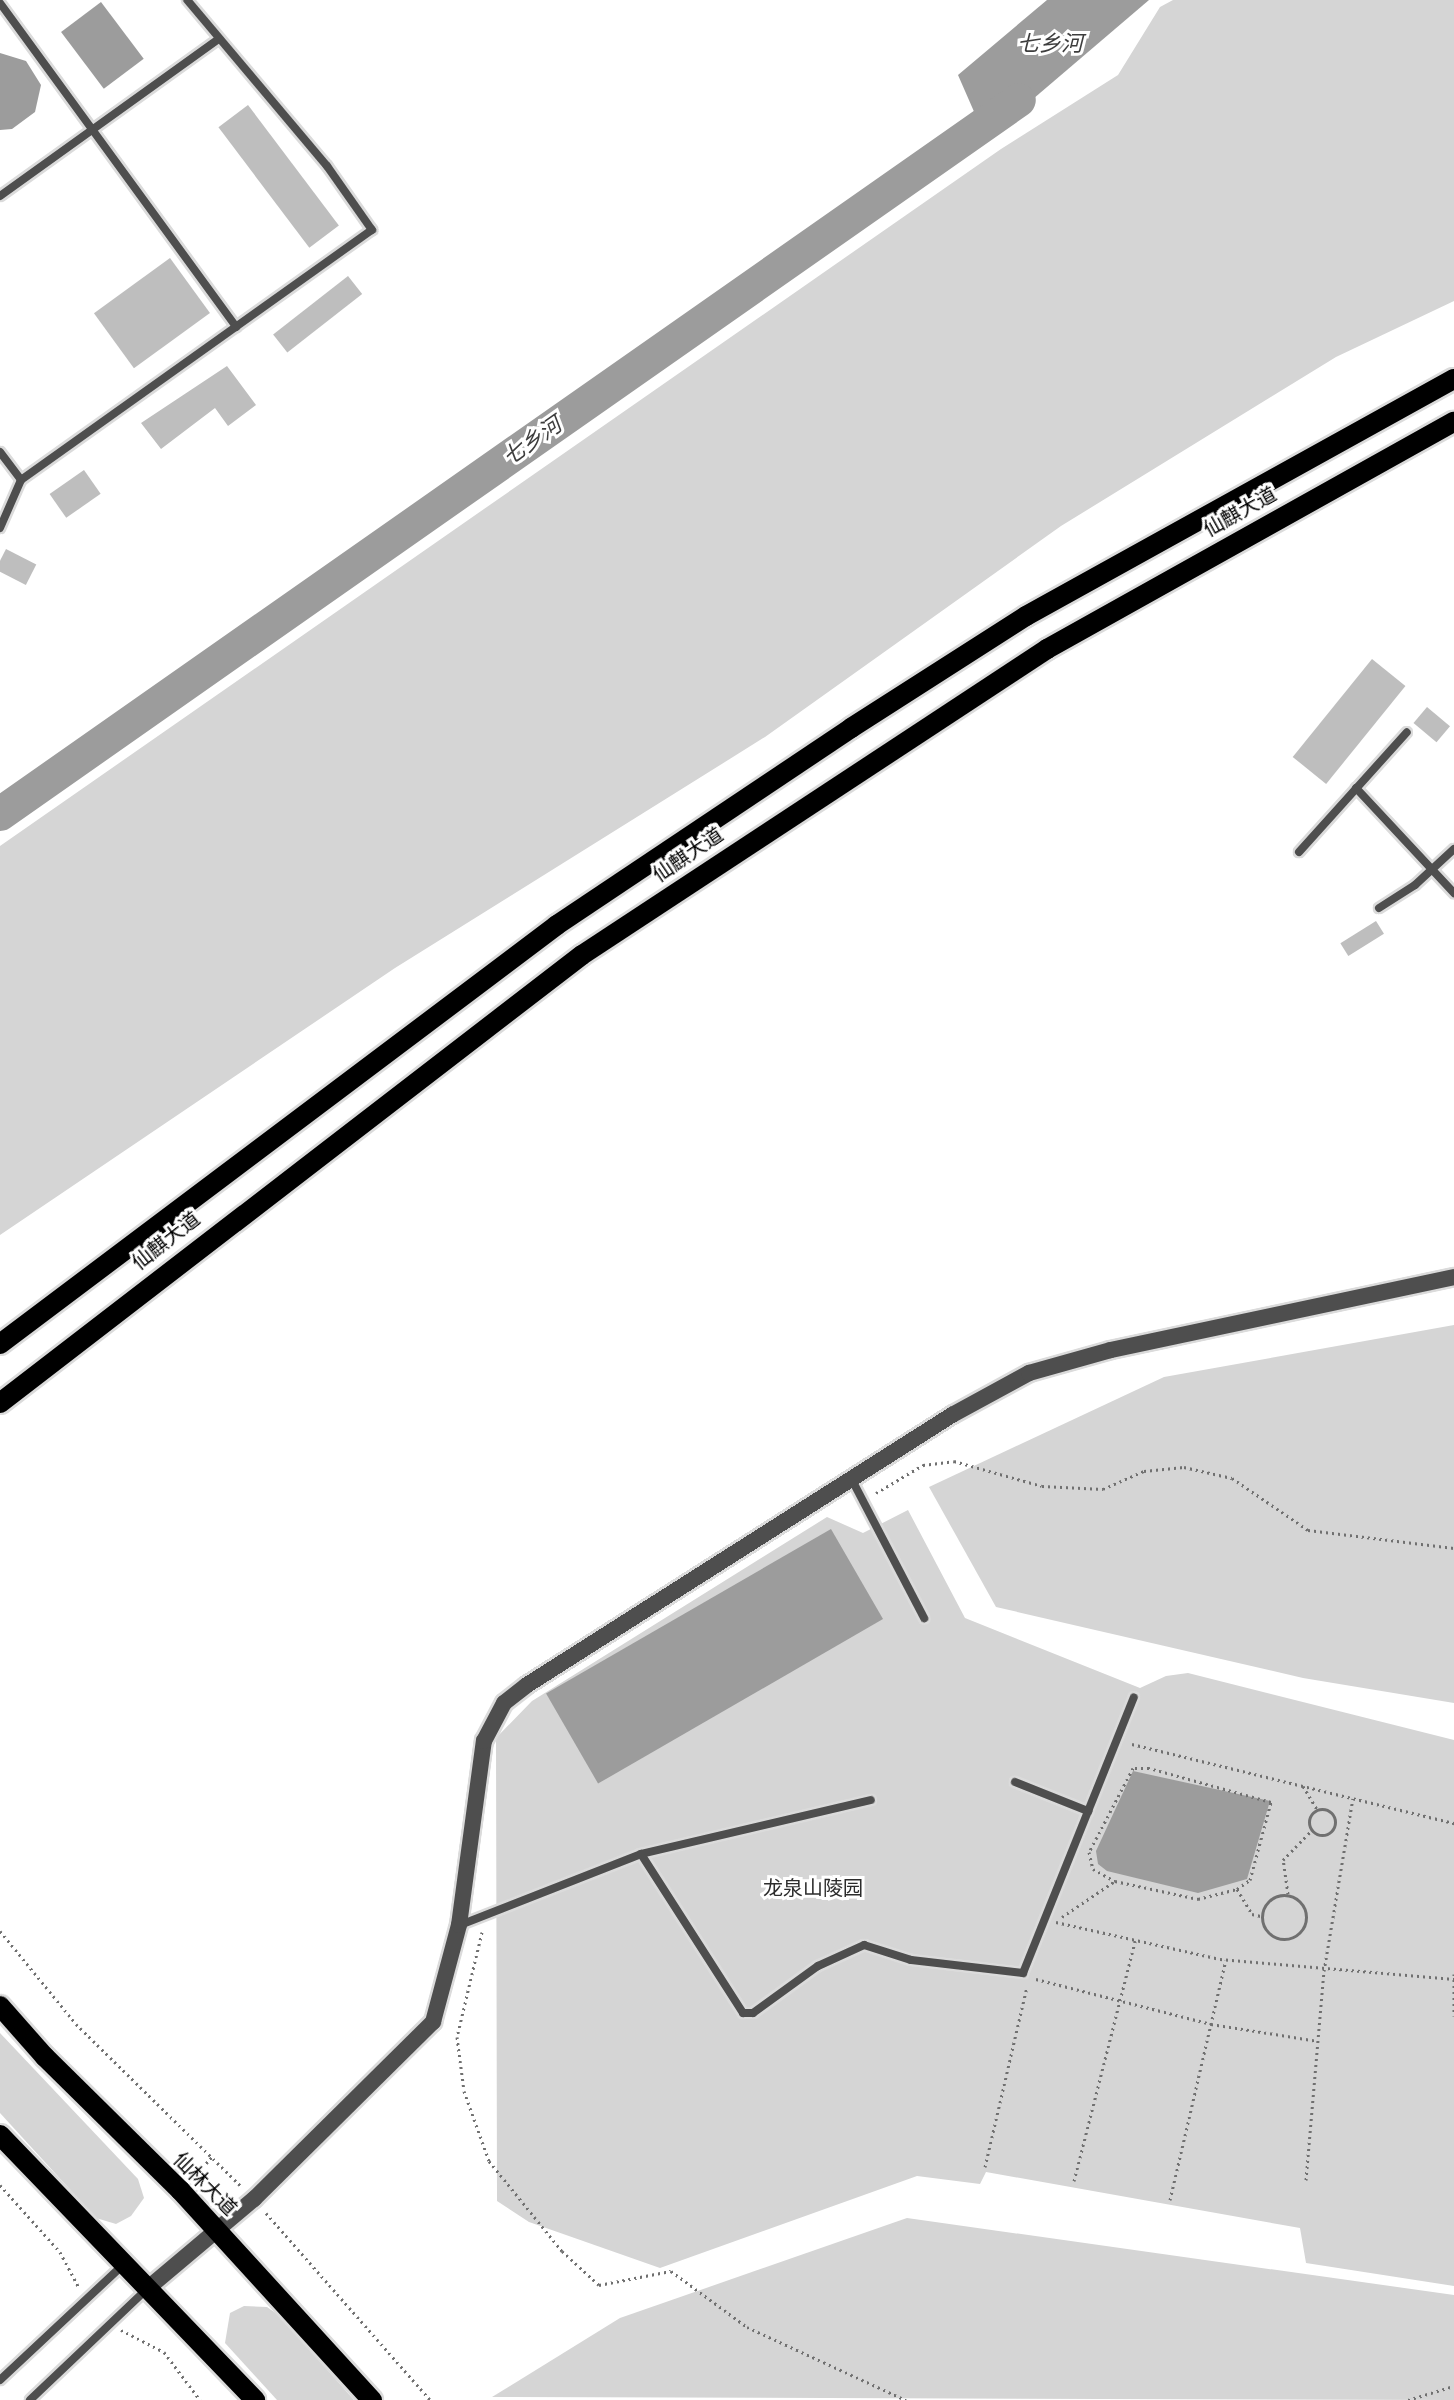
<!DOCTYPE html>
<meta charset="utf-8">
<style>
body{margin:0}
#map{position:relative;width:1454px;height:2400px;overflow:hidden;background:#fff;font-family:"DM Sans","Noto Sans SC",sans-serif}
div>[style]{position:absolute}
.green>*{inset:0;background:#d5d5d5}
.water>*{inset:0;background:#9c9c9c;transform-origin:0 0}
.river>*{height:34px;margin:-17px;padding:0 17px;transform-origin:17px;border-radius:17px;background:#9c9c9c}
.building>*{inset:0;background:#bebebe;transform-origin:0 0}
.path>*{height:3px;margin-top:-1.5px;transform-origin:0;background:repeating-linear-gradient(90deg,#707070 0 2px,transparent 0 6px)}
.path>.ring{margin:-1.5px;padding:0;box-sizing:content-box;background:none;border:3px solid #707070;border-radius:50%}
.roads{filter:drop-shadow(2px 0 #dbdbdb) drop-shadow(-2px 0 #dbdbdb) drop-shadow(0 2px #dbdbdb) drop-shadow(0 -2px #dbdbdb)}
.lane>*{height:8px;margin:-4px;padding:0 4px;transform-origin:4px;border-radius:4px;background:#4e4e4e}
.street>*{height:16px;margin:-8px;padding:0 8px;transform-origin:8px;border-radius:8px;background:#4e4e4e}
.primary>*{height:20px;margin:-10px;padding:0 10px;transform-origin:10px;border-radius:10px;background:#000}
span{translate:-50% -50%;white-space:nowrap;text-align:center;line-height:1.15;-webkit-text-stroke:6px #fff;paint-order:stroke}
.street-label{font-size:20px;color:#000}
.park-label{font-size:20px;color:#2c2c2c}
.water-label{font-size:22px;color:#3d3d3d;font-style:italic}
</style>
<div id="map">
<div class="green">
<div style="clip-path:polygon(1173px 0,1454px 0,1454px 301px,1336px 357px,1061px 526px,765px 737px,395px 968px,0 1235px,0 846px,1001px 149px,1118px 75px,1160px 7px)"></div>
<div style="clip-path:polygon(1454px 1325px,1454px 1703px,1303px 1678px,996px 1607px,929px 1487px,1164px 1377px)"></div>
<div style="clip-path:polygon(908px 1510px,965px 1618px,1140px 1688px,1166px 1676px,1188px 1673px,1454px 1740px,1454px 2286px,1306px 2263px,1300px 2228px,986px 2172px,980px 2184px,917px 2176px,660px 2268px,529px 2222px,497px 2201px,496px 1738px,532px 1701px,827px 1517px,863px 1533px)"></div>
<div style="clip-path:polygon(0 2033px,138px 2179px,144px 2198px,131px 2216px,116px 2224px,96px 2218px,0 2113px)"></div>
<div style="clip-path:polygon(907px 2218px,1454px 2295px,1454px 2400px,492px 2397px,620px 2318px)"></div>
<div style="clip-path:polygon(244px 2306px,267px 2307px,280px 2316px,354px 2400px,277px 2400px,225px 2343px,230px 2313px)"></div>
</div>
<div class="water">
<div style="clip-path:polygon(1047px 0,1149px 0,986px 139px,958px 75px)"></div>
<div style="left:101px;top:2px;width:71px;height:50px;rotate:53deg"></div>
<div style="clip-path:polygon(0 53px,26px 61px,41px 85px,35px 112px,12px 129px,0 130px)"></div>
<div style="left:831px;top:1529px;width:104px;height:329px;rotate:60deg"></div>
<div style="clip-path:polygon(1133px 1771px,1270px 1801px,1247px 1879px,1198px 1893px,1107px 1871px,1098px 1864px,1096px 1851px)"></div>
</div>
<div class="river">
<div style="left:0;top:814px;width:1244px;rotate:-35.02deg"></div>
</div>
<div class="building">
<div style="left:248px;top:105px;width:151px;height:37px;rotate:53deg"></div>
<div style="left:170px;top:258px;width:68px;height:94px;rotate:54deg"></div>
<div style="left:348px;top:276px;width:23px;height:95px;rotate:52deg"></div>
<div style="clip-path:polygon(227px 366px,256px 405px,228px 426px,215px 408px,161px 449px,141px 423px)"></div>
<div style="left:84px;top:470px;width:29px;height:42px;rotate:55deg"></div>
<div style="left:6px;top:549px;width:34px;height:23px;rotate:27deg"></div>
<div style="left:1372px;top:659px;width:43px;height:126px;rotate:39deg"></div>
<div style="left:1427px;top:707px;width:30px;height:21px;rotate:40deg"></div>
<div style="left:1376px;top:921px;width:15px;height:42px;rotate:58deg"></div>
</div>
<div class="path">
<div style="left:876px;top:1493px;width:55px;rotate:-30.8deg"></div>
<div style="left:923px;top:1465px;width:31px;rotate:-7deg"></div>
<div style="left:954px;top:1461px;width:91px;rotate:15.9deg"></div>
<div style="left:1042px;top:1486px;width:61px;rotate:2.8deg"></div>
<div style="left:1103px;top:1489px;width:45px;rotate:-23.7deg"></div>
<div style="left:1144px;top:1471px;width:40px;rotate:-5.7deg"></div>
<div style="left:1184px;top:1467px;width:49px;rotate:12.9deg"></div>
<div style="left:1232px;top:1478px;width:92px;rotate:34.4deg"></div>
<div style="left:1308px;top:1530px;width:147px;rotate:7deg"></div>
<div style="left:1132px;top:1744px;width:332px;rotate:13.8deg"></div>
<div style="left:1303px;top:1786px;width:27px;rotate:59deg"></div>
<div class="ring" style="left:1309px;top:1809px;width:23px;height:23px"></div>
<div style="left:1237px;top:1889px;width:29px;rotate:59deg"></div>
<div style="left:1252px;top:1914px;width:9px;rotate:13deg"></div>
<div style="left:1288px;top:1894px;width:34px;rotate:-98deg"></div>
<div style="left:1283px;top:1860px;width:40px;rotate:-46deg"></div>
<div class="ring" style="left:1262px;top:1895px;width:41px;height:41px"></div>
<div style="left:1062px;top:1917px;width:64px;rotate:-34.2deg"></div>
<div style="left:1115px;top:1881px;width:85px;rotate:12.2deg"></div>
<div style="left:1198px;top:1899px;width:40px;rotate:-14.4deg"></div>
<div style="left:1237px;top:1889px;width:16px;rotate:-35deg"></div>
<div style="left:1250px;top:1880px;width:81px;rotate:-74.9deg"></div>
<div style="left:1271px;top:1802px;width:127px;rotate:-164.4deg"></div>
<div style="left:1149px;top:1768px;width:16px;rotate:180deg"></div>
<div style="left:1133px;top:1768px;width:95px;rotate:117.6deg"></div>
<div style="left:1089px;top:1852px;width:17px;rotate:77deg"></div>
<div style="left:1093px;top:1869px;width:25px;rotate:29deg"></div>
<div style="left:1056px;top:1922px;width:168px;rotate:12.7deg"></div>
<div style="left:1220px;top:1959px;width:235px;rotate:4.9deg"></div>
<div style="left:0;top:1931px;width:120px;rotate:50.7deg"></div>
<div style="left:76px;top:2024px;width:231px;rotate:44.5deg"></div>
<div style="left:482px;top:1932px;width:108px;rotate:103.4deg"></div>
<div style="left:457px;top:2037px;width:54px;rotate:82.6deg"></div>
<div style="left:464px;top:2091px;width:74px;rotate:70.3deg"></div>
<div style="left:489px;top:2161px;width:116px;rotate:51deg"></div>
<div style="left:562px;top:2251px;width:50px;rotate:42.6deg"></div>
<div style="left:599px;top:2285px;width:73px;rotate:-11deg"></div>
<div style="left:671px;top:2271px;width:94px;rotate:36.4deg"></div>
<div style="left:747px;top:2327px;width:175px;rotate:24.7deg"></div>
<div style="left:1454px;top:1974px;width:42px;rotate:90deg"></div>
<div style="left:1036px;top:1979px;width:181px;rotate:14.4deg"></div>
<div style="left:1211px;top:2024px;width:108px;rotate:9deg"></div>
<div style="left:985px;top:2167px;width:185px;rotate:-76.9deg"></div>
<div style="left:198px;top:2172px;width:21px;rotate:-47deg"></div>
<div style="left:1306px;top:2180px;width:210px;rotate:-85.1deg"></div>
<div style="left:1324px;top:1971px;width:175px;rotate:-80.5deg"></div>
<div style="left:1074px;top:2181px;width:248px;rotate:-75.7deg"></div>
<div style="left:0;top:2185px;width:90px;rotate:48.2deg"></div>
<div style="left:60px;top:2252px;width:40px;rotate:62deg"></div>
<div style="left:1170px;top:2200px;width:246px;rotate:-76.9deg"></div>
<div style="left:266px;top:2213px;width:249px;rotate:48.7deg"></div>
<div style="left:121px;top:2330px;width:48px;rotate:27.1deg"></div>
<div style="left:164px;top:2352px;width:60px;rotate:53.1deg"></div>
<div style="left:1408px;top:2400px;width:48px;rotate:-16.9deg"></div>
</div>
<div class="roads">
<div class="lane">
<div style="left:0;top:3px;width:401px;rotate:53.9deg"></div>
<div style="left:0;top:196px;width:267px;rotate:-35.7deg"></div>
<div style="left:0;top:452px;width:35px;rotate:53deg"></div>
<div style="left:0;top:528px;width:52px;rotate:-66.4deg"></div>
<div style="left:21px;top:480px;width:431px;rotate:-35.5deg"></div>
<div style="left:372px;top:230px;width:78px;rotate:-125.1deg"></div>
<div style="left:327px;top:166px;width:217px;rotate:-130.1deg"></div>
<div style="left:1356px;top:788px;width:144px;rotate:47deg"></div>
<div style="left:1299px;top:852px;width:161px;rotate:-48deg"></div>
<div style="left:1379px;top:908px;width:43px;rotate:-32.6deg"></div>
<div style="left:1415px;top:885px;width:53px;rotate:-42.7deg"></div>
<div style="left:852px;top:1480px;width:156px;rotate:62.4deg"></div>
<div style="left:1015px;top:1782px;width:79px;rotate:21.7deg"></div>
<div style="left:641px;top:1854px;width:189px;rotate:57.3deg"></div>
<div style="left:743px;top:2013px;width:10px"></div>
<div style="left:753px;top:2013px;width:80px;rotate:-35.9deg"></div>
<div style="left:818px;top:1966px;width:51px;rotate:-24.5deg"></div>
<div style="left:864px;top:1945px;width:49px;rotate:17.7deg"></div>
<div style="left:911px;top:1960px;width:113px;rotate:6.6deg"></div>
<div style="left:1023px;top:1973px;width:297px;rotate:-68.1deg"></div>
<div style="left:460px;top:1925px;width:194px;rotate:-21.4deg"></div>
<div style="left:641px;top:1854px;width:236px;rotate:-13.2deg"></div>
<div style="left:0;top:2380px;width:168px;rotate:-43.1deg"></div>
<div style="left:30px;top:2400px;width:161px;rotate:-43.5deg"></div>
</div>
<div class="street">
<div style="left:147px;top:2289px;width:140px;rotate:-40.1deg"></div>
<div style="left:254px;top:2199px;width:252px;rotate:-44.7deg"></div>
<div style="left:433px;top:2022px;width:100px;rotate:-75deg"></div>
<div style="left:459px;top:1925px;width:186px;rotate:-82.3deg"></div>
<div style="left:484px;top:1741px;width:43px;rotate:-62.2deg"></div>
<div style="left:504px;top:1703px;width:29px;rotate:-38deg"></div>
<div style="left:527px;top:1685px;width:504px;rotate:-32.43deg"></div>
<div style="left:952px;top:1415px;width:88px;rotate:-28.6deg"></div>
<div style="left:1029px;top:1373px;width:85px;rotate:-15.7deg"></div>
<div style="left:1111px;top:1350px;width:351px;rotate:-12deg"></div>
</div>
<div class="primary">
<div style="left:0;top:1344px;width:697px;rotate:-36.95deg"></div>
<div style="left:557px;top:925px;width:354px;rotate:-33.8deg"></div>
<div style="left:851px;top:728px;width:208px;rotate:-32.6deg"></div>
<div style="left:1026px;top:616px;width:489px;rotate:-29deg"></div>
<div style="left:0;top:1403px;width:734px;rotate:-37.59deg"></div>
<div style="left:582px;top:955px;width:557px;rotate:-33.35deg"></div>
<div style="left:1047px;top:649px;width:466px;rotate:-29.2deg"></div>
<div style="left:0;top:2006px;width:68px;rotate:48.6deg"></div>
<div style="left:45px;top:2057px;width:190px;rotate:44.6deg"></div>
<div style="left:180px;top:2190px;width:285px;rotate:47.6deg"></div>
<div style="left:0;top:2135px;width:368px;rotate:46.1deg"></div>
</div>
</div>
<div class="street-label">
<span style="left:1240px;top:512px;rotate:-29deg">仙麒大道</span>
<span style="left:688px;top:855px;rotate:-34deg">仙麒大道</span>
<span style="left:166px;top:1241px;rotate:-38deg">仙麒大道</span>
<span style="left:205px;top:2184px;rotate:45deg">仙林大道</span>
</div>
<div class="park-label">
<span style="left:813px;top:1888px">龙泉山陵园</span>
</div>
<div class="water-label">
<span style="left:1050px;top:44px">七乡河</span>
<span style="left:532px;top:441px;rotate:-35deg">七乡河</span>
</div>
</div>
